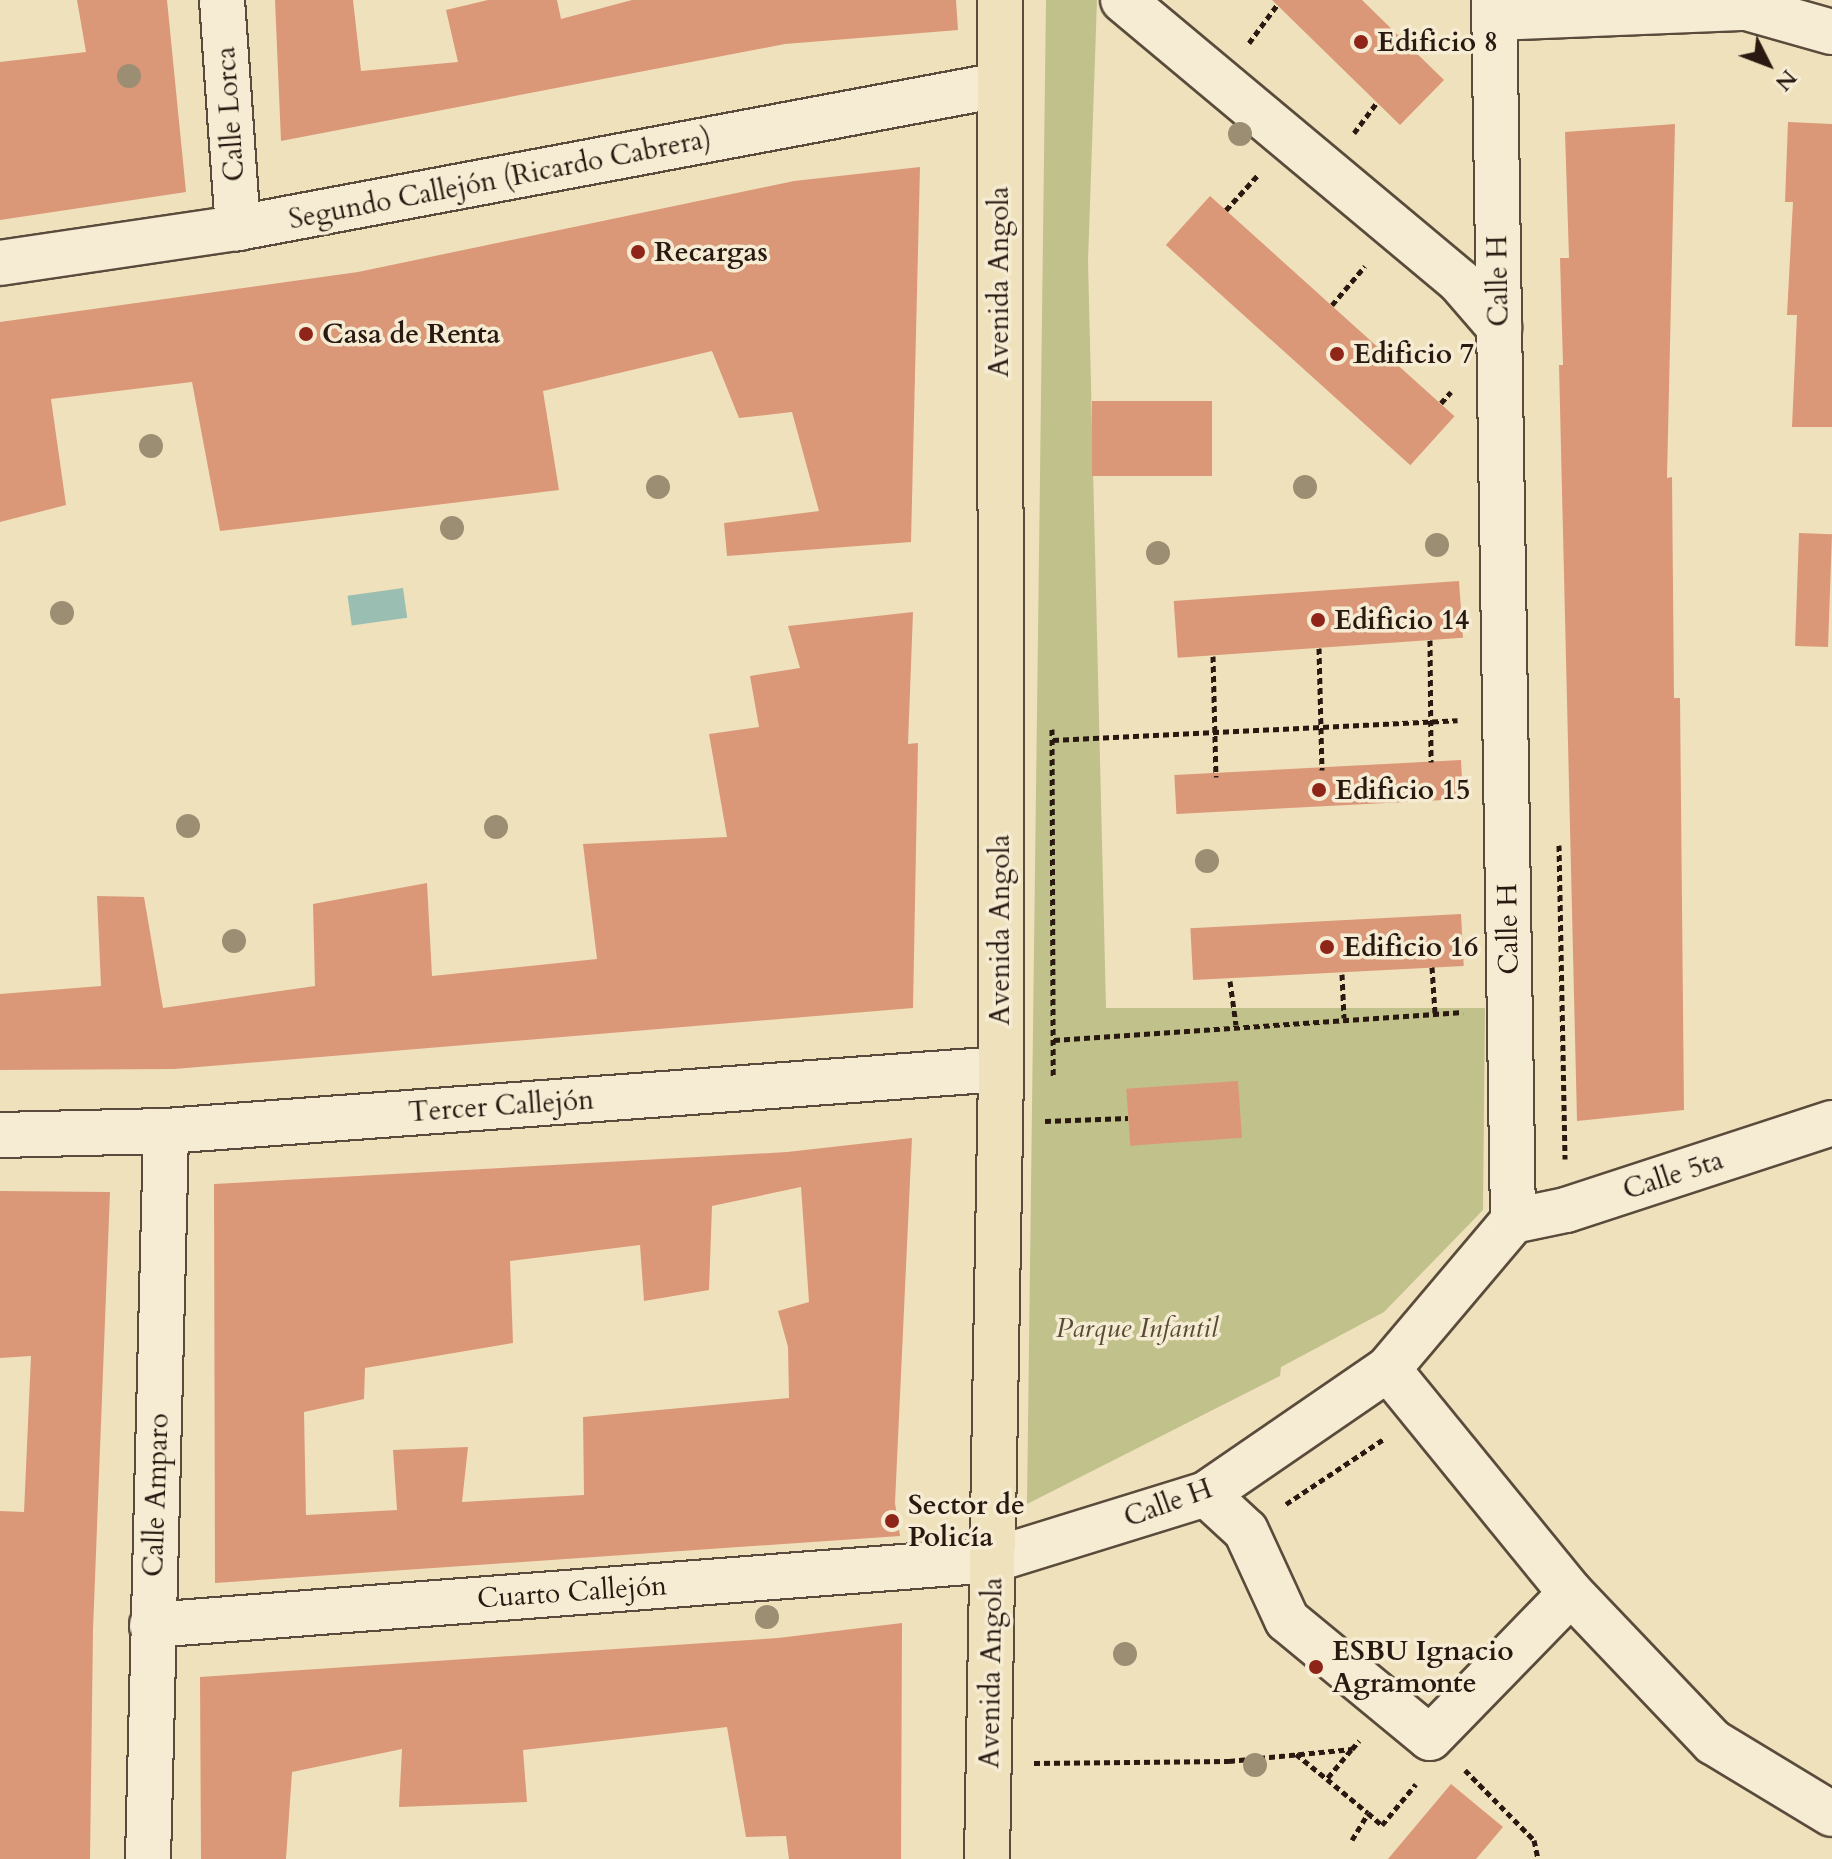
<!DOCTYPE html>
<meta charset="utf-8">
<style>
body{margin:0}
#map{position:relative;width:1832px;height:1859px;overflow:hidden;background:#efe1bc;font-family:Cardo,serif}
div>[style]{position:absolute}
.green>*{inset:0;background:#c1c18c}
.water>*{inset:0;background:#9abeb1;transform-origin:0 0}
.building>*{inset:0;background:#db9879;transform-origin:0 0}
.path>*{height:5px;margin-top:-2.5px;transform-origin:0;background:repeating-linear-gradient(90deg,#291911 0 6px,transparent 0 10px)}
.roads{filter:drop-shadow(2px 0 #5a4b3c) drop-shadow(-2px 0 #5a4b3c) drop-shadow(0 2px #5a4b3c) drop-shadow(0 -2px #5a4b3c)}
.minor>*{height:44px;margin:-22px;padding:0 22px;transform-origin:22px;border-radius:22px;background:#f5ecd3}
.major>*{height:44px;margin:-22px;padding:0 22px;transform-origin:22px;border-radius:22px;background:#efe1bc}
.trees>*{width:24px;height:24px;margin:-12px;border-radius:50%;background:#9b8e72}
.dots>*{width:22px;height:22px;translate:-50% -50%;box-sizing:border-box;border:4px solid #f5ecd3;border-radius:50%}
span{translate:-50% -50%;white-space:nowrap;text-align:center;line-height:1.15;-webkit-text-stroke:7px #f5ecd3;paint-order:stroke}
.poi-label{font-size:28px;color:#291911;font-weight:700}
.left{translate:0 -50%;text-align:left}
.street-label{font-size:28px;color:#291911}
.park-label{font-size:28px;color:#574b36;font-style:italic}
.north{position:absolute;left:1728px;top:24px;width:80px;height:80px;-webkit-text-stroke:6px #f5ecd3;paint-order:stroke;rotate:132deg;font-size:22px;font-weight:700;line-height:32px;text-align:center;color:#291911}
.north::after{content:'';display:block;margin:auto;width:28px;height:36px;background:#291911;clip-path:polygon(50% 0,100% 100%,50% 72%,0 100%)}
</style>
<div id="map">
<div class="green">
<div style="clip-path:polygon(1046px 0,1097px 0,1088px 261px,1106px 1008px,1485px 1008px,1483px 1210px,1384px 1312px,1281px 1367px,1280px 1376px,1027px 1504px)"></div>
</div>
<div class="water">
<div style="left:403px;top:588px;width:30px;height:56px;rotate:82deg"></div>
</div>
<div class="building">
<div style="clip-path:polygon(77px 0,167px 0,186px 192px,0 220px,0 62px,86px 52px)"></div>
<div style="clip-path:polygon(275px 0,353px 0,361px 71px,458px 62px,446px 10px,488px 0,557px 0,561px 19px,632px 0,956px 0,958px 30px,785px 44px,281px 141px)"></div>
<div style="clip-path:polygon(1272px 0,1362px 0,1444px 80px,1400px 125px)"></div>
<div style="clip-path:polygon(1788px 122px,1832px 124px,1832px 427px,1792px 427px,1797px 315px,1787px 315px,1793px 202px,1785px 202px)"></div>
<div style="clip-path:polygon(1675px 124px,1667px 478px,1672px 477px,1674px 698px,1680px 698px,1684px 1110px,1577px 1121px,1559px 365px,1563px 365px,1560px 258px,1569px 258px,1565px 132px)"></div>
<div style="clip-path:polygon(920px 167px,911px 542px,727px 556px,724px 523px,819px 511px,792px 412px,739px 418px,712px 351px,543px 391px,559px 490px,220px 531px,192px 382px,51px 399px,66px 505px,0 522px,0 322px,358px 272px,794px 181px)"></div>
<div style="left:1210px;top:196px;width:329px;height:66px;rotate:42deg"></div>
<div style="left:1212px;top:401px;width:75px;height:120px;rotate:90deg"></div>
<div style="left:1799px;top:533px;width:33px;height:113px;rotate:2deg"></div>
<div style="left:1459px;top:581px;width:57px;height:286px;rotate:86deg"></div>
<div style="clip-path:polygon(913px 612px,908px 744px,918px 743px,913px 1008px,174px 1069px,0 1070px,0 994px,101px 986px,97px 896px,144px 897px,163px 1008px,315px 986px,313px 904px,427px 883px,432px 976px,597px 959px,583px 844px,727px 837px,709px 734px,759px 727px,750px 676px,800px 668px,788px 626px)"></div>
<div style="left:1461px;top:760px;width:39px;height:287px;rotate:87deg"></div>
<div style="left:1461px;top:914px;width:52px;height:271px;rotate:87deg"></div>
<div style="left:1238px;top:1081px;width:57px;height:112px;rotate:86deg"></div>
<div style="clip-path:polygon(evenodd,912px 1138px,895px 1503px,900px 1536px,215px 1583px,214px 1184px,787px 1152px,912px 1138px,801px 1187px,809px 1302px,778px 1311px,788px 1347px,789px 1398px,583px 1417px,584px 1495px,462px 1502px,468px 1447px,393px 1450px,397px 1510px,306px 1515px,304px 1412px,364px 1399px,365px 1368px,513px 1343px,510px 1261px,640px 1245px,644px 1301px,709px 1290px,712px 1206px,801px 1187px)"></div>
<div style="clip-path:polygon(0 1191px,110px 1192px,93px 1630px,90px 1859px,0 1859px,0 1511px,24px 1512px,31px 1356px,0 1358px)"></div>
<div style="clip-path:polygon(902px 1623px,901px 1859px,789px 1859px,786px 1836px,746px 1837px,727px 1727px,523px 1750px,527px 1802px,399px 1807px,402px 1749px,292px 1772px,286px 1859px,201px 1859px,200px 1677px,778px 1638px)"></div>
<div style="clip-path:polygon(1451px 1784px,1503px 1827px,1476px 1859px,1388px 1859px)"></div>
</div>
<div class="path">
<div style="left:1249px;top:43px;width:47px;rotate:-53.6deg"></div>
<div style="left:1354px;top:133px;width:39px;rotate:-53deg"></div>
<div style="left:1226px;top:210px;width:47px;rotate:-47.6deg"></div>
<div style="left:1332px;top:305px;width:51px;rotate:-49.8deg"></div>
<div style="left:1441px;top:403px;width:15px;rotate:-48deg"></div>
<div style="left:1430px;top:640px;width:122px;rotate:89.5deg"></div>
<div style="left:1319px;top:648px;width:122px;rotate:88.6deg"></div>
<div style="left:1213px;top:656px;width:121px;rotate:88.6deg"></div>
<div style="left:1052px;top:729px;width:349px;rotate:89.8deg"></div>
<div style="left:1053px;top:740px;width:405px;rotate:-2.8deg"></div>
<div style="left:1559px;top:845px;width:314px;rotate:88.9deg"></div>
<div style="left:1432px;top:967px;width:46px;rotate:86.3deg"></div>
<div style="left:1342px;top:974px;width:44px;rotate:87.4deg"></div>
<div style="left:1230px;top:981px;width:44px;rotate:82.2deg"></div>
<div style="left:1054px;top:1040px;width:410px;rotate:-3.9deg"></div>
<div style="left:1045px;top:1121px;width:83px;rotate:-2.1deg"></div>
<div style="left:1286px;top:1504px;width:118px;rotate:-33.6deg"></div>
<div style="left:1351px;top:1750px;width:38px;rotate:130deg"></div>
<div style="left:1327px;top:1779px;width:53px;rotate:39.7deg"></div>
<div style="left:1296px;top:1754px;width:40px;rotate:39deg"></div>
<div style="left:1034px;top:1763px;width:195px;rotate:-0.6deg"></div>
<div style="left:1229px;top:1761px;width:124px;rotate:-5.6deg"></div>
<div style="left:1352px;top:1749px;width:11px;rotate:-49deg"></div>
<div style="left:1465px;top:1770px;width:98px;rotate:45.4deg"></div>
<div style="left:1534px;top:1840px;width:19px;rotate:78deg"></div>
<div style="left:1352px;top:1840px;width:31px;rotate:-59deg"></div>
<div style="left:1368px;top:1813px;width:18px;rotate:41deg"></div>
<div style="left:1382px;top:1825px;width:53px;rotate:-50.3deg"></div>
</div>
<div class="roads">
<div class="minor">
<div style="left:222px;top:0;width:229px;rotate:86deg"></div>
<div style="left:1123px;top:0;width:439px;rotate:39.9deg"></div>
<div style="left:1460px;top:282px;width:60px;rotate:49.1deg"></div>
<div style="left:1494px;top:18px;width:253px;rotate:-2.3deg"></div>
<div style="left:1747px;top:8px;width:88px;rotate:15.8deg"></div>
<div style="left:0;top:263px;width:241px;rotate:-8.4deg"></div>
<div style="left:238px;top:228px;width:774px;rotate:-10.64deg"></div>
<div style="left:0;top:1135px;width:166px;rotate:-1.4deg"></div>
<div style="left:166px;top:1131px;width:837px;rotate:-4.25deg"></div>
<div style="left:1513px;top:1221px;width:54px;rotate:-11.7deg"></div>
<div style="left:1566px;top:1210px;width:280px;rotate:-18.1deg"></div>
<div style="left:1388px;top:1369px;width:289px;rotate:50.8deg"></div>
<div style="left:1571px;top:1593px;width:206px;rotate:46.4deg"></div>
<div style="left:1713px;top:1742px;width:139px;rotate:31.2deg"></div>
<div style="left:1206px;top:1494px;width:54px;rotate:42.8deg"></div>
<div style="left:1246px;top:1531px;width:98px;rotate:65.3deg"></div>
<div style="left:1287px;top:1620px;width:185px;rotate:39.5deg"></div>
<div style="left:1430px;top:1738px;width:202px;rotate:-45.8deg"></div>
<div style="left:152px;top:1625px;width:844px;rotate:-4.42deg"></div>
<div style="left:993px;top:1560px;width:223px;rotate:-17.2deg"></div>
<div style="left:1206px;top:1494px;width:221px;rotate:-34.5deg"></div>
<div style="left:1388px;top:1369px;width:194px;rotate:-49.8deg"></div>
<div style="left:1513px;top:1221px;width:1221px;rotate:-90.89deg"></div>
<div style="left:148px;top:1859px;width:728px;rotate:-88.58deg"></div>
</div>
<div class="major">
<div style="left:987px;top:1859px;width:790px;rotate:-88.98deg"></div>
<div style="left:1001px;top:1069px;width:1069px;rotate:-90.05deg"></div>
</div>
</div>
<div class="trees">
<div style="left:129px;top:76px"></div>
<div style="left:1240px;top:134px"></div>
<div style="left:151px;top:446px"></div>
<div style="left:658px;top:487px"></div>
<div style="left:1305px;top:487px"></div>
<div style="left:452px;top:528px"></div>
<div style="left:1437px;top:545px"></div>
<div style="left:1158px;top:553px"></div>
<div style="left:62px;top:613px"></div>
<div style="left:188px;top:826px"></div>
<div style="left:496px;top:827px"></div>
<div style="left:1207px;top:861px"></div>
<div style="left:234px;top:941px"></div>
<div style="left:767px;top:1617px"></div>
<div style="left:1125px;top:1654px"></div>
<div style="left:1255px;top:1765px"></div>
</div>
<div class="dots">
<div style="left:1361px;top:42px;background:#8f2418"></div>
<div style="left:638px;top:252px;background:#8f2418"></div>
<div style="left:306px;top:334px;background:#8f2418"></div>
<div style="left:1337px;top:354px;background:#8f2418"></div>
<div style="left:1318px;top:620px;background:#8f2418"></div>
<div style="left:1319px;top:790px;background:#8f2418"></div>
<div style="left:1327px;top:947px;background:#8f2418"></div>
<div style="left:892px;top:1521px;background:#8f2418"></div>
<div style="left:1316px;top:1667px;background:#8f2418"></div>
</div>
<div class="poi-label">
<span class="left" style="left:1377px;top:42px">Edificio 8</span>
<span class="left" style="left:654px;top:252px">Recargas</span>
<span class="left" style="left:322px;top:334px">Casa de Renta</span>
<span class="left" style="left:1353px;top:354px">Edificio 7</span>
<span class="left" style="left:1334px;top:620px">Edificio 14</span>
<span class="left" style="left:1335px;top:790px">Edificio 15</span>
<span class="left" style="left:1343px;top:947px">Edificio 16</span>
<span class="left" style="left:908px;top:1521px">Sector de<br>Policía</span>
<span class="left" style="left:1332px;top:1667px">ESBU Ignacio<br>Agramonte</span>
</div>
<div class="street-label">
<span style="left:230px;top:114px;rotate:-94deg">Calle Lorca</span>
<span style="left:500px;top:179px;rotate:-11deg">Segundo Callejón (Ricardo Cabrera)</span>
<span style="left:1498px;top:281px;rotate:-91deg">Calle H</span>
<span style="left:999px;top:282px;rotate:-90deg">Avenida Angola</span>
<span style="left:1508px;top:929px;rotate:-91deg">Calle H</span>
<span style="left:1000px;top:930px;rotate:-90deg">Avenida Angola</span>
<span style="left:501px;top:1106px;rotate:-4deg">Tercer Callejón</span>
<span style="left:1673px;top:1175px;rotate:-18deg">Calle 5ta</span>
<span style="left:156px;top:1495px;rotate:-88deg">Calle Amparo</span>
<span style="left:1168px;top:1503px;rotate:-20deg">Calle H</span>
<span style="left:572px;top:1592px;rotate:-4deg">Cuarto Callejón</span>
<span style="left:991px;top:1673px;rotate:-89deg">Avenida Angola</span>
</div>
<div class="park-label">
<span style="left:1137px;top:1328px">Parque Infantil</span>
</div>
<div class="north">N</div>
</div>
